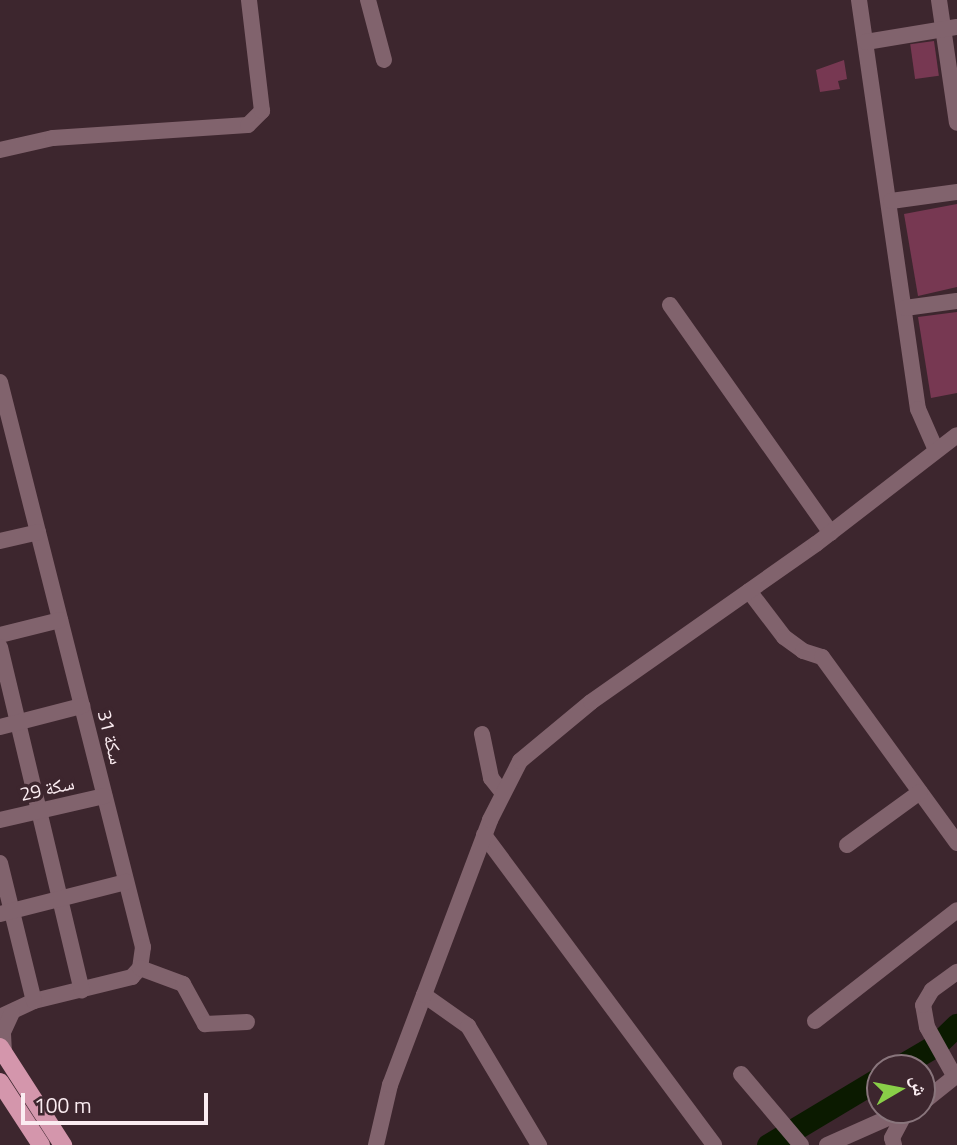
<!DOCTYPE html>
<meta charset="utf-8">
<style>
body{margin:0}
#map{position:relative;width:957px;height:1145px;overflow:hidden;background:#3d262e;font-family:"Titillium Web","Noto Naskh Arabic",sans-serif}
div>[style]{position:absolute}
.river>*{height:23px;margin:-11.5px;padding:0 11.5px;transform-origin:11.5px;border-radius:11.5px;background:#0b1a00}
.building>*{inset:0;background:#773852;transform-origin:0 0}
.minor>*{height:16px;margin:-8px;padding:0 8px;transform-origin:8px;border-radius:8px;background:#81636d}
.major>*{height:18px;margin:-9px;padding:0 9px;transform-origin:9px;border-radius:9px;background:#d496ac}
span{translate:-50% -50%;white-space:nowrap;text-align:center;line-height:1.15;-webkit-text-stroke:7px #3d262e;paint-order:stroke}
.street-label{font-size:19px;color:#fbecf1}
.north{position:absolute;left:866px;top:1054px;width:70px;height:70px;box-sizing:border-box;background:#3d262e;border:2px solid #89757c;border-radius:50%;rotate:80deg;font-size:19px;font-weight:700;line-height:28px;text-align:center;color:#fbecf1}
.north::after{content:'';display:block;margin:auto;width:24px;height:32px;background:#89cf48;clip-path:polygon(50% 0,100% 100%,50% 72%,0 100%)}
.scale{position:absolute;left:21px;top:1093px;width:187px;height:32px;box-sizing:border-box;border:4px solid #fbecf1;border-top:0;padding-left:9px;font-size:21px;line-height:24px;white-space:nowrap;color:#fbecf1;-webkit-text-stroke:5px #3d262e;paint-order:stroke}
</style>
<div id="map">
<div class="river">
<div style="left:897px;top:1068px;width:45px;rotate:-30.5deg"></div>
<div style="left:936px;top:1045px;width:29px;rotate:-44deg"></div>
<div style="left:768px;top:1145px;width:131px;rotate:-30.9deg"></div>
</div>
<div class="building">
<div style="left:934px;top:41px;width:35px;height:24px;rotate:82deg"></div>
<div style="clip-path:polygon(844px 60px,847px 79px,838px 81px,840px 89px,820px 92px,816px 70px)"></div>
<div style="clip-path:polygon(957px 204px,957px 287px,918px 296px,904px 214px)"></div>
<div style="clip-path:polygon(957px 312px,957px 393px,931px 398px,918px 317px)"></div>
</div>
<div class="minor">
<div style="left:368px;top:0;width:62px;rotate:75.1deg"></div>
<div style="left:859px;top:0;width:413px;rotate:81.8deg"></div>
<div style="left:918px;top:409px;width:45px;rotate:66.3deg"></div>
<div style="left:939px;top:0;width:124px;rotate:81.7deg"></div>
<div style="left:866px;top:42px;width:92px;rotate:-9.4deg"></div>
<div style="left:0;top:150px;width:54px;rotate:-12.8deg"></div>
<div style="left:53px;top:138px;width:195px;rotate:-3.8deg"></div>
<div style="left:248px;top:125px;width:20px;rotate:-45deg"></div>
<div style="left:262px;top:111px;width:112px;rotate:-96.7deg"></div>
<div style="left:891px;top:201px;width:67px;rotate:-7.8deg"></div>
<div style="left:670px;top:305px;width:279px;rotate:54.8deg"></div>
<div style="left:905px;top:308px;width:52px;rotate:-7.7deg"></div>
<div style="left:0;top:382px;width:583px;rotate:75.8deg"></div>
<div style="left:143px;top:947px;width:21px;rotate:98deg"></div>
<div style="left:140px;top:968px;width:12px;rotate:132deg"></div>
<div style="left:132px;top:977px;width:101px;rotate:166.2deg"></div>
<div style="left:34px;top:1001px;width:38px;rotate:155deg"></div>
<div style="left:0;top:541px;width:39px;rotate:-13deg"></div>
<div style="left:749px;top:591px;width:58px;rotate:52.7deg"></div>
<div style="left:784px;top:637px;width:24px;rotate:36deg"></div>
<div style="left:803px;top:651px;width:20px;rotate:18deg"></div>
<div style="left:822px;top:657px;width:230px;rotate:54deg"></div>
<div style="left:0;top:635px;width:62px;rotate:-14deg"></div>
<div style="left:0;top:647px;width:353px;rotate:76.6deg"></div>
<div style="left:0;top:727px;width:85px;rotate:-14.4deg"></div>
<div style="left:482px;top:734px;width:45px;rotate:78.4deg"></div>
<div style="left:491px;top:778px;width:18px;rotate:52deg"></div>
<div style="left:0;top:820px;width:107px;rotate:-13deg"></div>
<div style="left:484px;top:835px;width:386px;rotate:53.4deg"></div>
<div style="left:847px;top:845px;width:90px;rotate:-36deg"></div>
<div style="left:0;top:863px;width:142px;rotate:76.2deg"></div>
<div style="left:0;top:914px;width:130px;rotate:-14.3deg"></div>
<div style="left:140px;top:968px;width:46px;rotate:20.4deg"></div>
<div style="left:183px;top:984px;width:46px;rotate:61.2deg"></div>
<div style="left:205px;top:1024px;width:42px;rotate:-2.7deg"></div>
<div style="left:424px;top:995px;width:54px;rotate:35.2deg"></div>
<div style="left:468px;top:1026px;width:139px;rotate:59.2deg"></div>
<div style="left:815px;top:1021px;width:180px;rotate:-38deg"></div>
<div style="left:4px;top:1053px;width:21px;rotate:-93deg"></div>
<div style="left:3px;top:1032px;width:21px;rotate:-65deg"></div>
<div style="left:741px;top:1074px;width:93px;rotate:49.8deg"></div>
<div style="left:955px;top:1077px;width:57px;rotate:-119.2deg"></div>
<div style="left:927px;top:1027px;width:22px;rotate:-100deg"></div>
<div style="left:923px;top:1005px;width:17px;rotate:-59deg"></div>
<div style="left:932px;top:990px;width:31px;rotate:-36deg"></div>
<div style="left:922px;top:1103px;width:45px;rotate:-38.7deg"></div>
<div style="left:376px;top:1145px;width:62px;rotate:-76.9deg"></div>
<div style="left:390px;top:1085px;width:96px;rotate:-69.3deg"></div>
<div style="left:424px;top:995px;width:187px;rotate:-69.3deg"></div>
<div style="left:490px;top:820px;width:66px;rotate:-63deg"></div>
<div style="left:520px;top:761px;width:92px;rotate:-39.7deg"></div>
<div style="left:591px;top:702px;width:275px;rotate:-35.1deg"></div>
<div style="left:816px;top:544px;width:178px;rotate:-37.7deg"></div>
<div style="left:827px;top:1145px;width:86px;rotate:-23.9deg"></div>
<div style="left:894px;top:1145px;width:7px;rotate:-106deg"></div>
<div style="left:892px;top:1138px;width:32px;rotate:-62deg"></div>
</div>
<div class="major">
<div style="left:0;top:1047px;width:117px;rotate:57.3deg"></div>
<div style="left:0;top:1082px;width:75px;rotate:56.9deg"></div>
</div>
<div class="street-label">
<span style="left:111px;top:737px;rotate:76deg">سكة 31</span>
<span style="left:47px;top:788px;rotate:-13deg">سكة 29</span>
</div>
<div class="north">ش</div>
<div class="scale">100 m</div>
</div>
